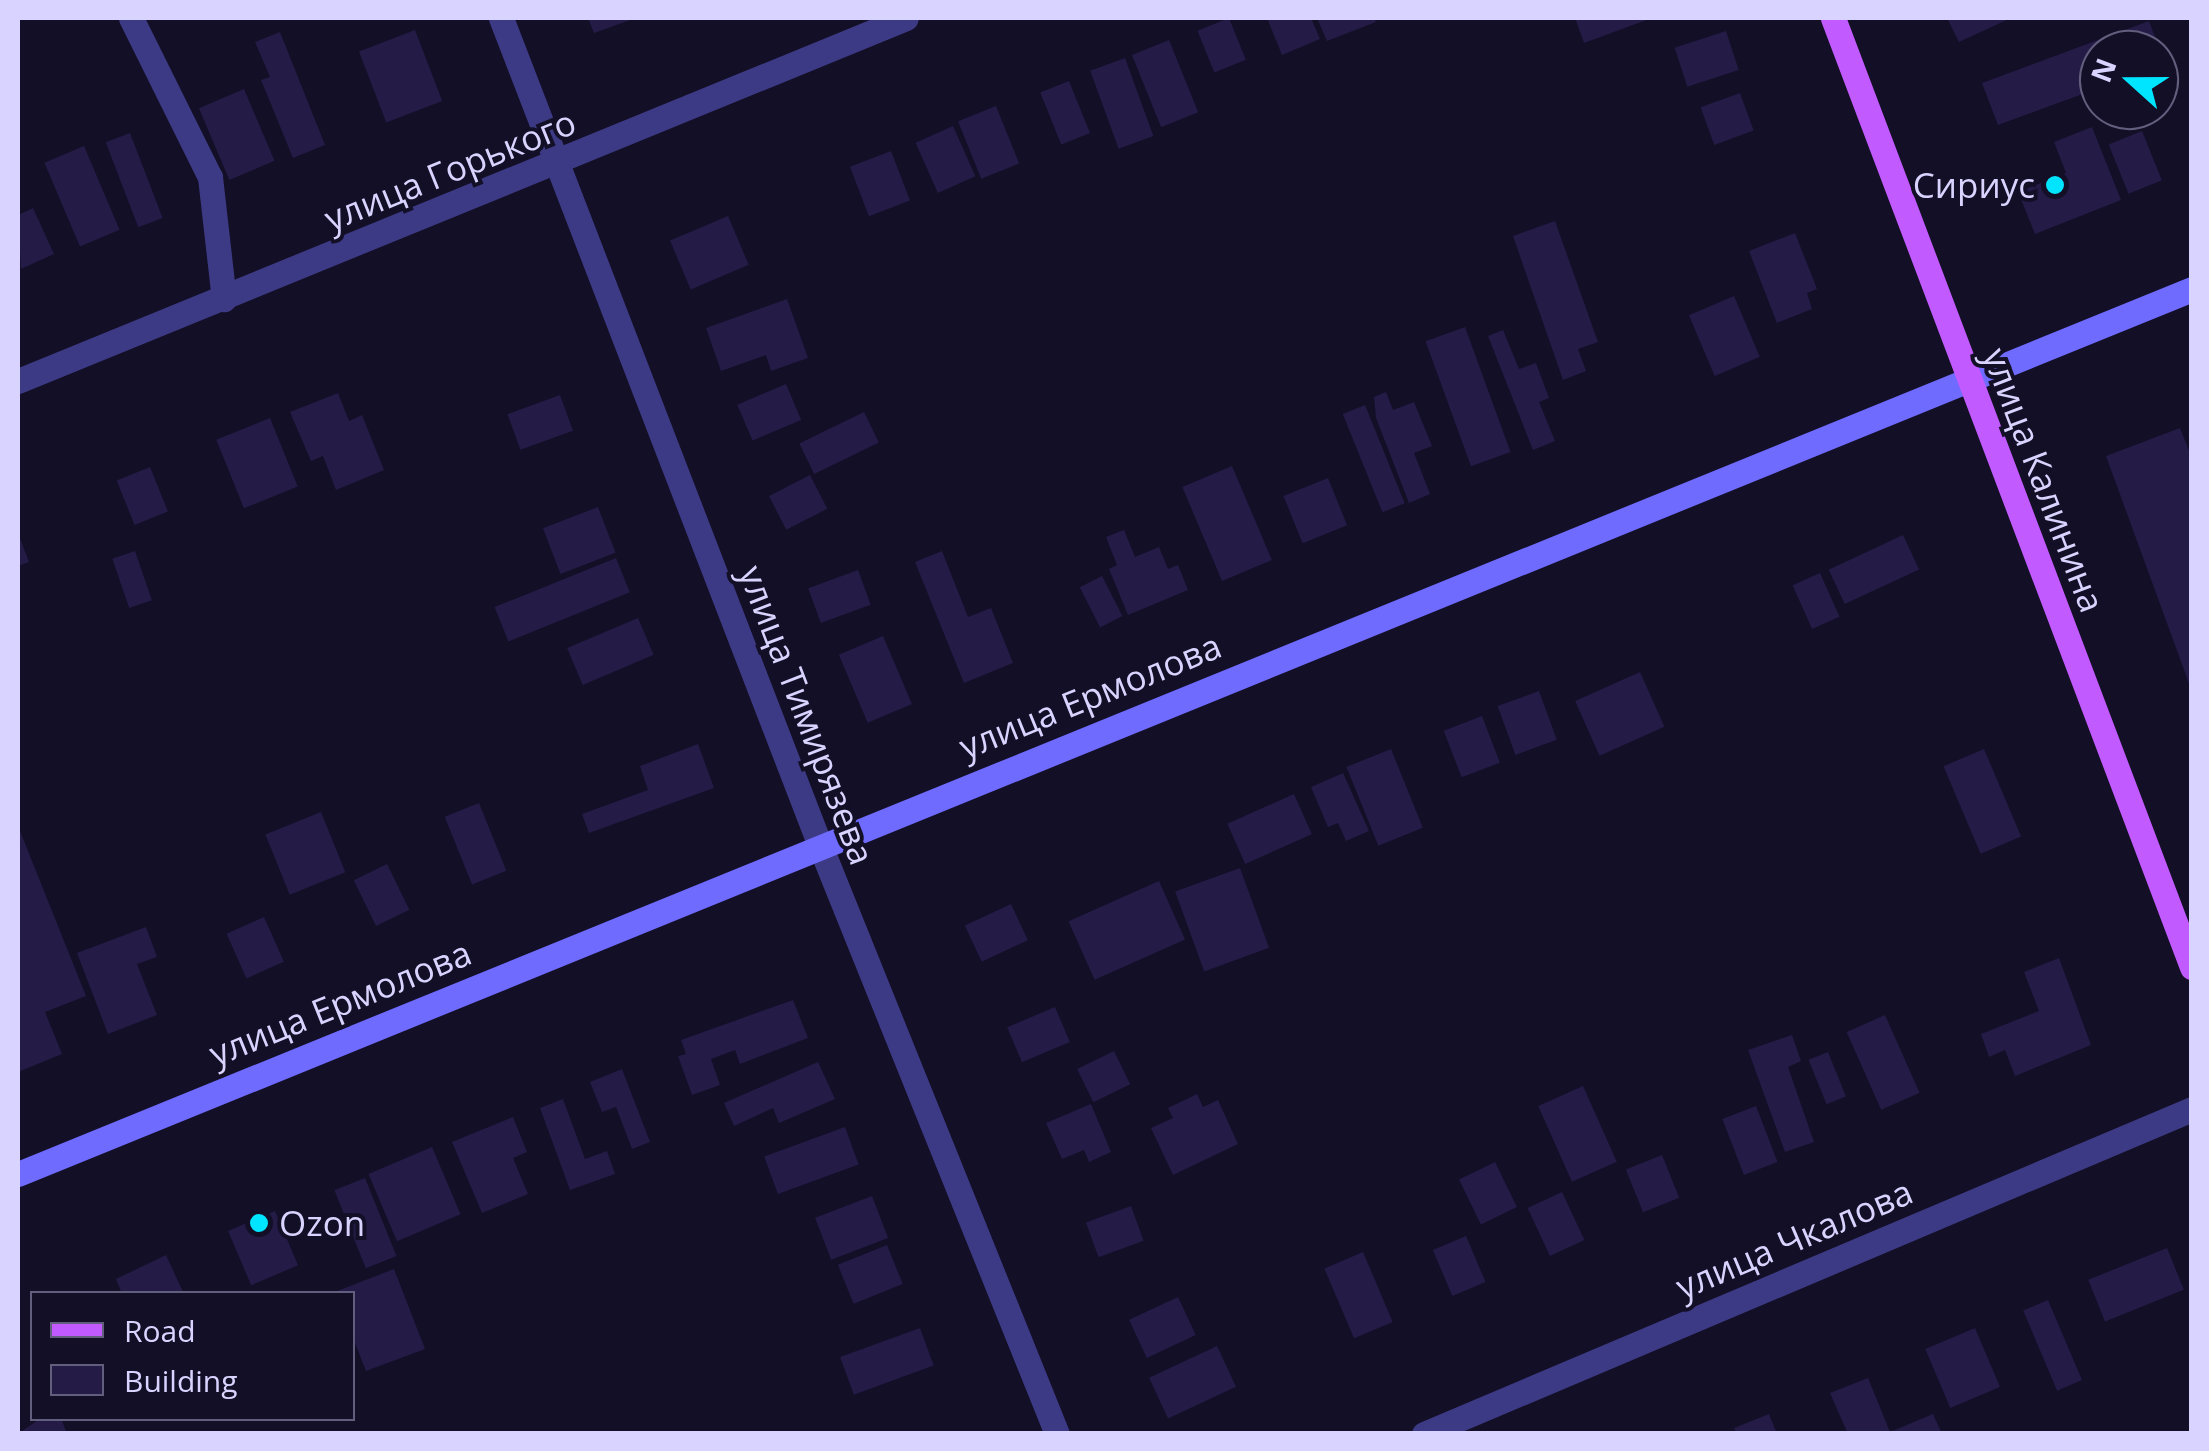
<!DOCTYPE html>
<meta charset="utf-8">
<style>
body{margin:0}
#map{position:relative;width:2209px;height:1451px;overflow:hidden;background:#130f26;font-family:"Open Sans",sans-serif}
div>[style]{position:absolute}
.building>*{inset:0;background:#241b47;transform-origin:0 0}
.street>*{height:25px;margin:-12.5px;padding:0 12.5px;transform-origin:12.5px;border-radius:12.5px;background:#3d3a85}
.secondary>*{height:25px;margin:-12.5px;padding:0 12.5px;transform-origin:12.5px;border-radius:12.5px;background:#6f6bff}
.primary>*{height:25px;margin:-12.5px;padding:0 12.5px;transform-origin:12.5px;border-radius:12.5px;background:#c25bff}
.dots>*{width:28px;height:28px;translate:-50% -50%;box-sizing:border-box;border:5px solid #130f26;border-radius:50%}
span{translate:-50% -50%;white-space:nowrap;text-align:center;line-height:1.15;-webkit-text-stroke:8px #130f26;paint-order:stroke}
.street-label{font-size:35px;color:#d9d4ff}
.poi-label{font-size:35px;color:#d9d4ff}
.right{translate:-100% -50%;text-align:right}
.left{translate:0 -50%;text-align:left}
.frame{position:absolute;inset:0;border:20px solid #d9d4ff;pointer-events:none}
.legend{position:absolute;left:30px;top:1291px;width:325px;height:130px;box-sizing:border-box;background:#130f26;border:2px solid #625e7d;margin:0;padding:12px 18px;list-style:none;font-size:30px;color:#d9d4ff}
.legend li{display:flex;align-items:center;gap:20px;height:50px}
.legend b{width:50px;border:2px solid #625e7d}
.north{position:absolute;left:2079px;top:30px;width:100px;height:100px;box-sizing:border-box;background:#130f26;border:2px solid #625e7d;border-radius:50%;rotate:291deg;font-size:28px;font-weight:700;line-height:40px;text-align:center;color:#d9d4ff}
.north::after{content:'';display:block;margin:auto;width:35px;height:45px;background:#00e5ff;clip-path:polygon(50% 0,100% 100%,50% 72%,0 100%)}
</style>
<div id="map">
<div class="building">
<div style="clip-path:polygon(588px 18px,636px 18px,594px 33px)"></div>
<div style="left:1229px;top:18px;width:45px;height:34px;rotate:68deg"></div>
<div style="clip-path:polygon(1267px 18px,1311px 18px,1320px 39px,1282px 55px)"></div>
<div style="clip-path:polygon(1317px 18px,1374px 18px,1376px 22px,1327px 41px)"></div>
<div style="clip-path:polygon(1575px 18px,1652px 18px,1584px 43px)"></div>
<div style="clip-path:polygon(1947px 18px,2011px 18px,1959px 42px)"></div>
<div style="clip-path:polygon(2149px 21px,2165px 63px,2159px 65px,2159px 50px,2099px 50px,2099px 88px,1998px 125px,1982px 83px)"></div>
<div style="left:415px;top:30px;width:76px;height:60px;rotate:69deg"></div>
<div style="left:1726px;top:31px;width:41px;height:54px;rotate:72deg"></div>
<div style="clip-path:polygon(280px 32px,325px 145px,293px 158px,261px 80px,270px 77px,255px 42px)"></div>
<div style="left:1169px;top:40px;width:78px;height:40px;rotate:68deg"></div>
<div style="left:1125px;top:58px;width:83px;height:37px;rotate:70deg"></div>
<div style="left:1069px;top:81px;width:56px;height:31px;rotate:68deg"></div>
<div style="left:244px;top:89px;width:78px;height:49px;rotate:67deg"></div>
<div style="left:1740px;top:93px;width:40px;height:42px;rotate:70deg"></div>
<div style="left:996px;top:106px;width:62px;height:41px;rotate:68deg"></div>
<div style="left:953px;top:126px;width:55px;height:41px;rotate:66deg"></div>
<div style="clip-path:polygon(2092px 127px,2121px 200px,2035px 234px,2018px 192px,2066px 173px,2054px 142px)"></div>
<div style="left:2142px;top:131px;width:53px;height:36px;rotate:68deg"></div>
<div style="left:130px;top:133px;width:91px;height:26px;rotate:69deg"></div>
<div style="left:84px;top:146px;width:91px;height:43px;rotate:67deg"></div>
<div style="left:891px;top:151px;width:53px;height:44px;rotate:69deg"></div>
<div style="clip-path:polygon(33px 208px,54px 254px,21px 269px,18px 215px)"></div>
<div style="left:728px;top:216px;width:53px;height:63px;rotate:67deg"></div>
<div style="clip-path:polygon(1555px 221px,1598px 342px,1578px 349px,1586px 371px,1563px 380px,1513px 236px)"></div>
<div style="clip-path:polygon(1795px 233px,1817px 289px,1807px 293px,1812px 309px,1777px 323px,1749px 251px)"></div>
<div style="left:1734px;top:296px;width:66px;height:49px;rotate:67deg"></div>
<div style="clip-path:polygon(787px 299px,808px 358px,771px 371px,766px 355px,721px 371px,706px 328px)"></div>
<div style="left:1465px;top:327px;width:133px;height:42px;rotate:70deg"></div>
<div style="clip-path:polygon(1503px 330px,1519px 369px,1536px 363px,1549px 398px,1539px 402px,1555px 441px,1533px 450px,1488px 336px)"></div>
<div style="left:786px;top:384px;width:39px;height:53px;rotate:67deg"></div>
<div style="clip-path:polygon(1386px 392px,1393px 410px,1414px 402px,1432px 446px,1414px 453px,1430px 494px,1409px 503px,1376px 418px,1374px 397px)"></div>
<div style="clip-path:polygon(338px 393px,349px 421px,362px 415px,384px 470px,336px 490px,323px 456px,311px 461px,290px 412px)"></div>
<div style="left:560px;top:395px;width:38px;height:56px;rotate:70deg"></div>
<div style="left:1365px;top:405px;width:106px;height:24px;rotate:68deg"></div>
<div style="left:864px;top:412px;width:34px;height:72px;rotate:64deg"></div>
<div style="left:270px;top:418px;width:74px;height:58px;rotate:68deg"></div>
<div style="clip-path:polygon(2180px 428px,2192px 458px,2191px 689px,2106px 456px)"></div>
<div style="left:1232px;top:466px;width:102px;height:54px;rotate:67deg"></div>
<div style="left:150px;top:467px;width:48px;height:36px;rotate:68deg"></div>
<div style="left:810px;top:475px;width:38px;height:46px;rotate:63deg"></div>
<div style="left:1328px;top:478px;width:51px;height:48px;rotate:68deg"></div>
<div style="left:598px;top:507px;width:49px;height:59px;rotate:69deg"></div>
<div style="clip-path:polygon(1124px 530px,1135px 557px,1159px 547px,1168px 569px,1178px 565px,1188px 590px,1128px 615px,1109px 569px,1117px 565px,1106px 537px)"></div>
<div style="clip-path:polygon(18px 533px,29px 562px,18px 566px)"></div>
<div style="left:1903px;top:535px;width:38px;height:82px;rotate:65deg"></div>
<div style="left:135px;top:551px;width:52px;height:24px;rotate:71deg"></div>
<div style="clip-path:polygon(942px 551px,968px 617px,991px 608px,1013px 663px,964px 683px,915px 562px)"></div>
<div style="left:616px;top:558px;width:37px;height:131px;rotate:68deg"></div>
<div style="left:858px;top:570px;width:37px;height:53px;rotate:70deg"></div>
<div style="left:1820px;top:573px;width:48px;height:30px;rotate:66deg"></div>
<div style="left:1102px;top:576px;width:45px;height:25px;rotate:63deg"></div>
<div style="left:638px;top:618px;width:40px;height:77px;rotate:67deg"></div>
<div style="left:883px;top:636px;width:74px;height:48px;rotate:67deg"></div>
<div style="left:1640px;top:672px;width:60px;height:71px;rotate:66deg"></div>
<div style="left:1539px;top:691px;width:52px;height:44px;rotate:70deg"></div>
<div style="left:1482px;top:716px;width:50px;height:41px;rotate:69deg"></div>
<div style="clip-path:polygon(698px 744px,714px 788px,589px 833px,582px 814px,648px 790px,640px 766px)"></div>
<div style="left:1391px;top:749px;width:85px;height:48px;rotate:68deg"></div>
<div style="left:1984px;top:749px;width:95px;height:44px;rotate:67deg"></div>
<div style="clip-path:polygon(1343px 773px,1369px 831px,1346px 841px,1338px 823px,1328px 827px,1311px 787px)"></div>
<div style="left:1294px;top:794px;width:44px;height:73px;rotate:66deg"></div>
<div style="left:479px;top:803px;width:73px;height:37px;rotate:68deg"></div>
<div style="left:321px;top:812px;width:65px;height:60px;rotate:68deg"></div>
<div style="clip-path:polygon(18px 826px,86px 996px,45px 1012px,62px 1054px,18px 1072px)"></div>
<div style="left:387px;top:864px;width:51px;height:37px;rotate:64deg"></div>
<div style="left:1240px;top:868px;width:85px;height:69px;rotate:70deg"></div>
<div style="left:1159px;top:881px;width:64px;height:99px;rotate:66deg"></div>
<div style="left:1011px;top:904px;width:40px;height:51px;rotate:65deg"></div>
<div style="left:264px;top:917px;width:49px;height:41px;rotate:66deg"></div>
<div style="clip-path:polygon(146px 927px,157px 957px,137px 964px,157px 1015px,108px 1034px,77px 953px)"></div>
<div style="clip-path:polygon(2059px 958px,2091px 1045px,2015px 1076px,2005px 1050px,1989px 1057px,1981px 1034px,2039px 1011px,2024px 972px)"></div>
<div style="clip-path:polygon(793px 1000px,808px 1038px,740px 1064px,735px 1050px,711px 1059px,720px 1085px,692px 1095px,678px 1056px,686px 1054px,681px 1040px)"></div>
<div style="left:1055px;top:1007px;width:38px;height:52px;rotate:67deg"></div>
<div style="left:1885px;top:1015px;width:85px;height:42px;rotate:66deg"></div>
<div style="clip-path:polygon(1792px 1035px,1801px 1061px,1788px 1067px,1814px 1142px,1785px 1152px,1748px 1050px)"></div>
<div style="left:1114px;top:1051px;width:37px;height:41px;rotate:64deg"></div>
<div style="left:1828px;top:1052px;width:48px;height:21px;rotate:68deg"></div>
<div style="clip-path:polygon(818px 1062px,835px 1099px,779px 1123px,773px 1108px,734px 1126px,724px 1103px)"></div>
<div style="clip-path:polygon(622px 1069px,650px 1142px,632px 1149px,616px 1107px,602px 1112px,590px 1082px)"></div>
<div style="left:1583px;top:1086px;width:83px;height:49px;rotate:66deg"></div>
<div style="clip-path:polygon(1197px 1094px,1203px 1107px,1218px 1100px,1238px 1144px,1173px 1175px,1151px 1128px,1173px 1118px,1168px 1108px)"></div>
<div style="clip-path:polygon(563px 1099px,585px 1159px,607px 1151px,615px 1174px,570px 1190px,540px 1108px)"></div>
<div style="clip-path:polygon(1091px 1104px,1111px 1152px,1089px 1162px,1084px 1150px,1062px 1159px,1046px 1123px)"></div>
<div style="left:1756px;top:1106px;width:60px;height:36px;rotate:69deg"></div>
<div style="clip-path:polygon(513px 1117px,527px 1152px,513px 1158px,528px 1194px,482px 1213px,452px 1142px)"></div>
<div style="left:845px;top:1127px;width:40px;height:86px;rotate:70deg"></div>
<div style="left:432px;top:1147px;width:73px;height:69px;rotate:67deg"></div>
<div style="left:1662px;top:1155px;width:46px;height:39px;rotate:68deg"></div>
<div style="left:1495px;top:1162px;width:50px;height:40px;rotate:64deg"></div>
<div style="left:365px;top:1178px;width:84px;height:33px;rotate:68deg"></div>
<div style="left:1562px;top:1192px;width:53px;height:38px;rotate:65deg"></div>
<div style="left:872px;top:1196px;width:45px;height:61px;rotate:69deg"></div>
<div style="left:1131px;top:1206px;width:37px;height:48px;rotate:70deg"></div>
<div style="left:275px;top:1211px;width:59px;height:51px;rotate:67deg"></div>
<div style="left:1466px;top:1236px;width:50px;height:36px;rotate:67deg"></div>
<div style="left:887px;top:1245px;width:42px;height:53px;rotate:68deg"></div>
<div style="left:2167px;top:1248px;width:45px;height:85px;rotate:68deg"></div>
<div style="left:1363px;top:1252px;width:76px;height:42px;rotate:67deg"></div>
<div style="clip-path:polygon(166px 1255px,184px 1294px,122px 1294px,116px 1279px)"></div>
<div style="clip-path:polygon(394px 1269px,425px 1349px,366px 1371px,352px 1335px,352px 1294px,332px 1293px)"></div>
<div style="left:1178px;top:1297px;width:42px;height:54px;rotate:65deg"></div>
<div style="left:2048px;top:1300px;width:87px;height:27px;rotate:67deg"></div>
<div style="left:920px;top:1328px;width:40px;height:85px;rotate:70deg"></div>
<div style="left:1975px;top:1328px;width:64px;height:54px;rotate:67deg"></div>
<div style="left:1217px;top:1346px;width:45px;height:75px;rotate:65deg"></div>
<div style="clip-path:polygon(1868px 1378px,1890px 1432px,1933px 1414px,1942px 1434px,1848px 1434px,1830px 1393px)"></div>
<div style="clip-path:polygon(1769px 1414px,1777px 1434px,1737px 1434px,1734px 1428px)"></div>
<div style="clip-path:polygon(41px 1418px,61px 1418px,67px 1434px,18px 1434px)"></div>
</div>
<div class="street">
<div style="left:131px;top:18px;width:178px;rotate:63.6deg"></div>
<div style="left:210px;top:177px;width:123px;rotate:83.5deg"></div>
<div style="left:501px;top:18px;width:884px;rotate:68.92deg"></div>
<div style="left:819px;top:843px;width:637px;rotate:68.06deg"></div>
<div style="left:18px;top:381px;width:959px;rotate:-22.23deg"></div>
<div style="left:1424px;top:1434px;width:834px;rotate:-22.94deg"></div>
</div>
<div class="secondary">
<div style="left:18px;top:1174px;width:2347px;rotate:-22.15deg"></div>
</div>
<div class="primary">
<div style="left:1833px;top:18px;width:1015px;rotate:69.28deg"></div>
</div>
<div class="dots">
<div style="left:2055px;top:185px;background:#00e5ff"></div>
<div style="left:259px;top:1223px;background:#00e5ff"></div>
</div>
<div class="street-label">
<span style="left:450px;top:170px;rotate:-22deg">улица Горького</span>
<span style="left:2044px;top:480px;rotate:69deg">улица Калинина</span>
<span style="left:1090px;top:696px;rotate:-22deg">улица Ермолова</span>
<span style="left:807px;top:715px;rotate:69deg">улица Тимирязева</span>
<span style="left:340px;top:1003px;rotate:-22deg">улица Ермолова</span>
<span style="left:1794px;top:1239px;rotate:-23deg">улица Чкалова</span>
</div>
<div class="poi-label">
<span class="right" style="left:2035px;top:185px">Сириус</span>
<span class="left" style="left:279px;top:1223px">Ozon</span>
</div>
<div class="frame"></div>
<ul class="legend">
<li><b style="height:12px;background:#c25bff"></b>Road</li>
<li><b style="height:28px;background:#241b47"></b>Building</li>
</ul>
<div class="north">N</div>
</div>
